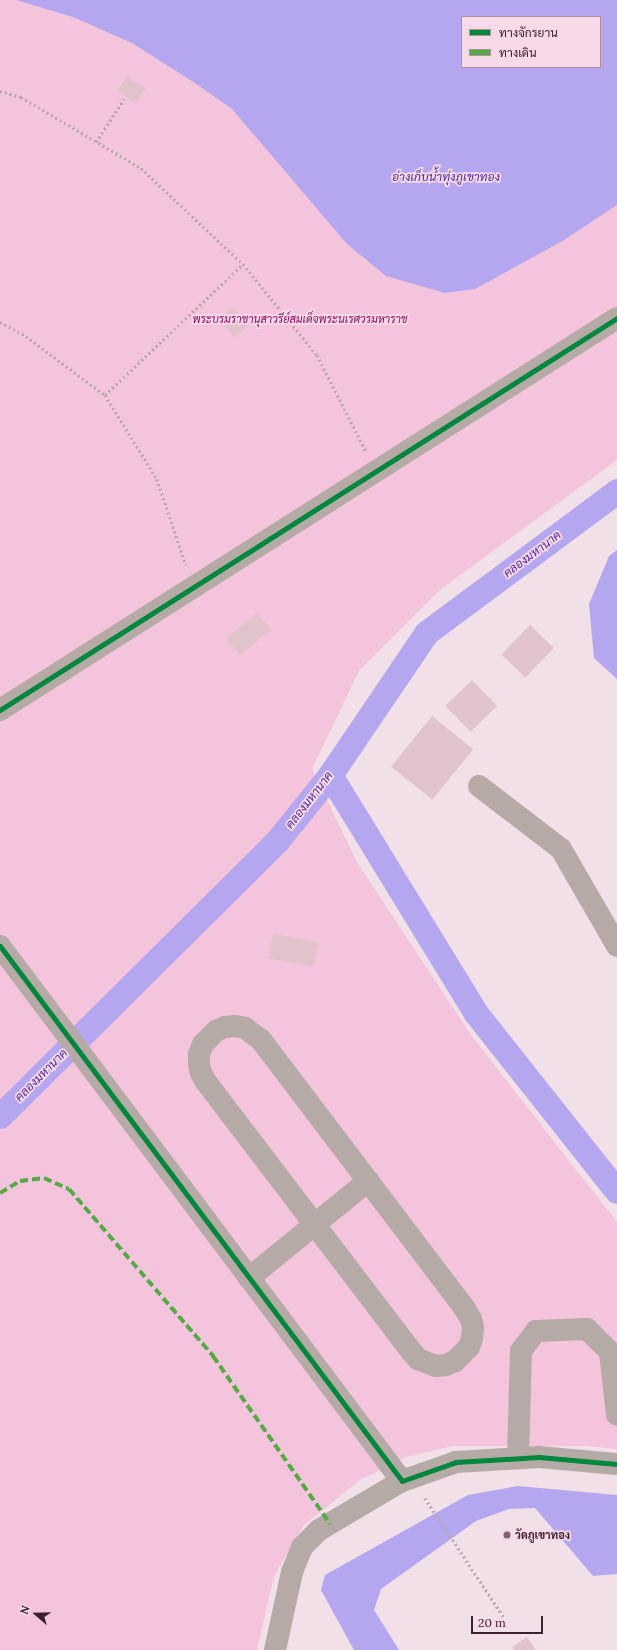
<!DOCTYPE html>
<meta charset="utf-8">
<style>
body{margin:0}
#map{position:relative;width:617px;height:1650px;overflow:hidden;background:#f1e0e8;font-family:Lora,Sarabun,serif}
div>[style]{position:absolute}
.green>*{inset:0;background:#f3c4db}
.water>*{inset:0;background:#b5a7ef}
.canal>*{height:25px;margin:-12.5px;padding:0 12.5px;transform-origin:12.5px;border-radius:12.5px;background:#b5a7ef}
.building>*{inset:0;background:#e0c3cb;transform-origin:0 0}
.path>*{height:2.5px;margin-top:-1.25px;transform-origin:0;background:repeating-linear-gradient(90deg,#b5a9a9 0 2px,transparent 0 5px)}
.minor>*{height:22px;margin:-11px;padding:0 11px;transform-origin:11px;border-radius:11px;background:#b6aaa7}
.quiet>*{height:4px;margin-top:-2px;transform-origin:0;background:repeating-linear-gradient(90deg,#55aa45 0 8px,transparent 0 12px)}
.cycleway>*{height:5px;margin:-2.5px;padding:0 2.5px;transform-origin:2.5px;border-radius:2.5px;background:#00873e}
.dots>*{width:11px;height:11px;translate:-50% -50%;box-sizing:border-box;border:2px solid #f8d9e8;border-radius:50%}
span{translate:-50% -50%;white-space:nowrap;text-align:center;line-height:1.15;-webkit-text-stroke:3.5px #f8d9e8;paint-order:stroke}
.park-label{font-size:11px;color:#8d1062;font-style:italic}
.poi-label{font-size:11px;color:#3c202f;font-weight:700}
.left{translate:0 -50%;text-align:left}
.water-label{font-size:12px;color:#4a2ea0;font-style:italic}
.legend{position:absolute;left:461px;top:16px;width:140px;height:52px;box-sizing:border-box;background:#f8d9e8;border:1px solid #ad8f9e;margin:0;padding:5px 7px;list-style:none;font-size:12px;color:#3c202f}
.legend li{display:flex;align-items:center;gap:8px;height:20px}
.legend b{width:20px;border:1px solid #ad8f9e}
.north{position:absolute;left:16px;top:1594px;width:40px;height:40px;-webkit-text-stroke:3px #f8d9e8;paint-order:stroke;rotate:290deg;font-size:11px;font-weight:700;line-height:16px;text-align:center;color:#3c202f}
.north::after{content:'';display:block;margin:auto;width:14px;height:18px;background:#3c202f;clip-path:polygon(50% 0,100% 100%,50% 72%,0 100%)}
.scale{position:absolute;left:471px;top:1616px;width:72px;height:18px;box-sizing:border-box;border:2px solid #3c202f;border-top:0;padding-left:5px;font-size:12px;line-height:14px;white-space:nowrap;color:#3c202f;-webkit-text-stroke:3px #f8d9e8;paint-order:stroke}
</style>
<div id="map">
<div class="green">
<div style="clip-path:polygon(evenodd,0 0,617px 0,617px 460px,441px 589px,359px 671px,312px 769px,357px 862px,471px 1035px,617px 1222px,617px 1449px,585px 1446px,453px 1446px,406px 1457px,360px 1480px,304px 1525px,274px 1576px,257px 1650px,0 1650px,0 0,462px 17px,600px 17px,600px 67px,462px 67px,462px 17px)"></div>
</div>
<div class="water">
<div style="clip-path:polygon(evenodd,16px 0,617px 0,617px 205px,564px 240px,475px 289px,445px 293px,386px 276px,347px 244px,232px 109px,195px 83px,132px 43px,73px 17px,16px 0,462px 17px,600px 17px,600px 67px,462px 67px,462px 17px)"></div>
<div style="clip-path:polygon(617px 550px,617px 837px,617px 679px,594px 658px,589px 604px,609px 556px)"></div>
<div style="clip-path:polygon(518px 1486px,617px 1495px,617px 1574px,593px 1576px,535px 1508px,509px 1509px,476px 1521px,381px 1589px,374px 1610px,399px 1650px,354px 1650px,321px 1590px,325px 1575px,468px 1495px)"></div>
</div>
<div class="canal">
<div style="left:330px;top:775px;width:278px;rotate:58.5deg"></div>
<div style="left:475px;top:1012px;width:228px;rotate:51.6deg"></div>
<div style="left:0;top:1116px;width:390px;rotate:-44.8deg"></div>
<div style="left:277px;top:841px;width:85px;rotate:-51.2deg"></div>
<div style="left:330px;top:775px;width:171px;rotate:-55.9deg"></div>
<div style="left:426px;top:633px;width:238px;rotate:-36.6deg"></div>
</div>
<div class="building">
<div style="left:127px;top:76px;width:22px;height:18px;rotate:34deg"></div>
<div style="left:233px;top:308px;width:23px;height:18px;rotate:49deg"></div>
<div style="left:257px;top:613px;width:22px;height:40px;rotate:51deg"></div>
<div style="left:530px;top:625px;width:33px;height:41px;rotate:44deg"></div>
<div style="left:472px;top:680px;width:36px;height:37px;rotate:46deg"></div>
<div style="left:432px;top:716px;width:53px;height:65px;rotate:39deg"></div>
<div style="left:273px;top:934px;width:46px;height:25px;rotate:10deg"></div>
<div style="clip-path:polygon(527px 1637px,536px 1650px,514px 1650px,512px 1647px)"></div>
</div>
<div class="path">
<div style="left:0;top:91px;width:22px;rotate:16deg"></div>
<div style="left:21px;top:97px;width:139px;rotate:30.6deg"></div>
<div style="left:141px;top:168px;width:140px;rotate:43.3deg"></div>
<div style="left:243px;top:264px;width:117px;rotate:50.9deg"></div>
<div style="left:317px;top:355px;width:108px;rotate:63deg"></div>
<div style="left:96px;top:142px;width:51px;rotate:-56.9deg"></div>
<div style="left:0;top:322px;width:30px;rotate:28deg"></div>
<div style="left:26px;top:336px;width:99px;rotate:36.8deg"></div>
<div style="left:105px;top:395px;width:99px;rotate:58.2deg"></div>
<div style="left:157px;top:479px;width:91px;rotate:71.4deg"></div>
<div style="left:105px;top:395px;width:190px;rotate:-43.5deg"></div>
<div style="left:425px;top:1498px;width:145px;rotate:56.5deg"></div>
</div>
<div class="minor">
<div style="left:0;top:710px;width:731px;rotate:-32.43deg"></div>
<div style="left:479px;top:786px;width:103px;rotate:37.5deg"></div>
<div style="left:561px;top:849px;width:112px;rotate:60deg"></div>
<div style="left:0;top:946px;width:669px;rotate:53.08deg"></div>
<div style="left:235px;top:1026px;width:10px;rotate:11deg"></div>
<div style="left:245px;top:1028px;width:20px;rotate:37deg"></div>
<div style="left:261px;top:1040px;width:338px;rotate:52.8deg"></div>
<div style="left:465px;top:1309px;width:12px;rotate:59deg"></div>
<div style="left:471px;top:1319px;width:9px;rotate:77deg"></div>
<div style="left:473px;top:1328px;width:10px;rotate:96deg"></div>
<div style="left:472px;top:1338px;width:9px;rotate:108deg"></div>
<div style="left:469px;top:1347px;width:20px;rotate:135deg"></div>
<div style="left:455px;top:1361px;width:10px;rotate:156deg"></div>
<div style="left:446px;top:1365px;width:10px;rotate:174deg"></div>
<div style="left:436px;top:1366px;width:19px;rotate:-159deg"></div>
<div style="left:418px;top:1359px;width:11px;rotate:-131deg"></div>
<div style="left:411px;top:1351px;width:338px;rotate:-127.3deg"></div>
<div style="left:206px;top:1082px;width:10px;rotate:-119deg"></div>
<div style="left:201px;top:1073px;width:9px;rotate:-103deg"></div>
<div style="left:199px;top:1064px;width:10px;rotate:-90deg"></div>
<div style="left:199px;top:1054px;width:11px;rotate:-68deg"></div>
<div style="left:203px;top:1044px;width:18px;rotate:-45deg"></div>
<div style="left:216px;top:1031px;width:10px;rotate:-24deg"></div>
<div style="left:225px;top:1027px;width:10px;rotate:-6deg"></div>
<div style="left:249px;top:1278px;width:154px;rotate:-39.2deg"></div>
<div style="left:518px;top:1458px;width:107px;rotate:-88.4deg"></div>
<div style="left:521px;top:1351px;width:25px;rotate:-53deg"></div>
<div style="left:536px;top:1331px;width:51px;rotate:-2.2deg"></div>
<div style="left:587px;top:1329px;width:33px;rotate:45deg"></div>
<div style="left:610px;top:1352px;width:63px;rotate:83.7deg"></div>
<div style="left:275px;top:1650px;width:80px;rotate:-77.7deg"></div>
<div style="left:292px;top:1572px;width:27px;rotate:-68deg"></div>
<div style="left:302px;top:1547px;width:24px;rotate:-45deg"></div>
<div style="left:319px;top:1530px;width:96px;rotate:-30.6deg"></div>
<div style="left:402px;top:1481px;width:57px;rotate:-19.4deg"></div>
<div style="left:456px;top:1462px;width:83px;rotate:-3.4deg"></div>
<div style="left:539px;top:1457px;width:78px;rotate:5.1deg"></div>
</div>
<div class="quiet">
<div style="left:0;top:1193px;width:23px;rotate:-31deg"></div>
<div style="left:20px;top:1181px;width:24px;rotate:-7deg"></div>
<div style="left:44px;top:1178px;width:27px;rotate:24deg"></div>
<div style="left:69px;top:1189px;width:221px;rotate:49.2deg"></div>
<div style="left:213px;top:1356px;width:205px;rotate:55.1deg"></div>
</div>
<div class="cycleway">
<div style="left:0;top:710px;width:731px;rotate:-32.43deg"></div>
<div style="left:0;top:946px;width:669px;rotate:53.08deg"></div>
<div style="left:402px;top:1481px;width:57px;rotate:-19.4deg"></div>
<div style="left:456px;top:1462px;width:83px;rotate:-3.4deg"></div>
<div style="left:539px;top:1457px;width:78px;rotate:5.1deg"></div>
</div>
<div class="dots">
<div style="left:507px;top:1535px;background:#7b6370"></div>
</div>
<div class="park-label">
<span style="left:300px;top:319px">พระบรมราชานุสาวรีย์สมเด็จพระนเรศวรมหาราช</span>
</div>
<div class="poi-label">
<span class="left" style="left:515px;top:1535px">วัดภูเขาทอง</span>
</div>
<div class="water-label">
<span style="left:446px;top:177px">อ่างเก็บน้ำทุ่งภูเขาทอง</span>
<span style="left:532px;top:554px;rotate:-37deg">คลองมหานาค</span>
<span style="left:309px;top:800px;rotate:-52deg">คลองมหานาค</span>
<span style="left:41px;top:1075px;rotate:-45deg">คลองมหานาค</span>
</div>
<ul class="legend">
<li><b style="height:5px;background:#00873e"></b>ทางจักรยาน</li>
<li><b style="height:5px;background:#55aa45"></b>ทางเดิน</li>
</ul>
<div class="north">N</div>
<div class="scale">20 m</div>
</div>
